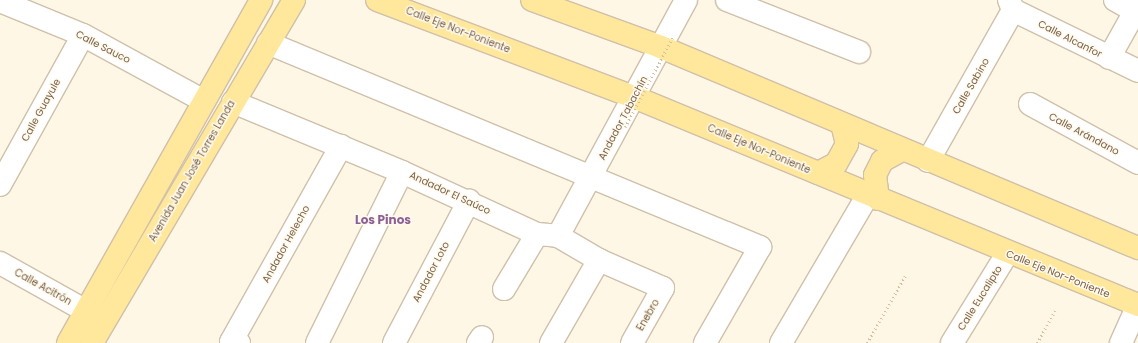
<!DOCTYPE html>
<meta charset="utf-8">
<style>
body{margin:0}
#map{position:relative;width:1138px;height:343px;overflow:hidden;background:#fef7e6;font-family:Poppins,sans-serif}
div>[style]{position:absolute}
.path>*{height:2.5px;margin-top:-1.25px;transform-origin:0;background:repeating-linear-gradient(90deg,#dabd9e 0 1px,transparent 0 4px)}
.roads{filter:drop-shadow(1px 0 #d0c0aa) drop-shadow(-1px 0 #d0c0aa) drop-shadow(0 1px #d0c0aa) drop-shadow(0 -1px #d0c0aa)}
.minor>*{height:22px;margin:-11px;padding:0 11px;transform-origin:11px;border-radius:11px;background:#fff}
.major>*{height:22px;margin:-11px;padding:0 11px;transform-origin:11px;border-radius:11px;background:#ffe79b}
.path-bridge>*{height:2.5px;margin-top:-1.25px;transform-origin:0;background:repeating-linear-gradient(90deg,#dabd9e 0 1px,transparent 0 4px)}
span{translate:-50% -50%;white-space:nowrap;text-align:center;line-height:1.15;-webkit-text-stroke:3px #fffaed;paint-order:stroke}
.street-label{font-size:10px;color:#796048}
.quarter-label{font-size:12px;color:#8b6095;font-weight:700}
</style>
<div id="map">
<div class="path">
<div style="left:867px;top:343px;width:77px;rotate:-60.4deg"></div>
<div style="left:1037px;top:343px;width:37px;rotate:-61deg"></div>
</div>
<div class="roads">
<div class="minor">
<div style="left:727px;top:0;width:142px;rotate:21.5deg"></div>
<div style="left:1009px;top:0;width:11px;rotate:68deg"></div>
<div style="left:1013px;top:10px;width:139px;rotate:26deg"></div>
<div style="left:1115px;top:0;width:23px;rotate:29deg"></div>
<div style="left:0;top:1px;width:90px;rotate:22.3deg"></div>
<div style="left:83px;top:35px;width:136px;rotate:28.6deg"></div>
<div style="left:268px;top:43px;width:533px;rotate:22.52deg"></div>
<div style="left:760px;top:247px;width:111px;rotate:119.8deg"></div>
<div style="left:1109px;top:58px;width:60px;rotate:-60.9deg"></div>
<div style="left:233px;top:102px;width:183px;rotate:22.5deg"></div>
<div style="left:402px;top:172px;width:149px;rotate:24.7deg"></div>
<div style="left:537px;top:234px;width:21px;rotate:5deg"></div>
<div style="left:558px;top:236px;width:48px;rotate:30.3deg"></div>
<div style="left:599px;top:260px;width:70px;rotate:23.6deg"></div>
<div style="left:663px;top:288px;width:63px;rotate:119.4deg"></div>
<div style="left:1030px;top:104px;width:123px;rotate:28.6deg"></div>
<div style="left:928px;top:161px;width:173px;rotate:-60.6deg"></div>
<div style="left:0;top:185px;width:171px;rotate:-61deg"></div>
<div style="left:558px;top:236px;width:268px;rotate:-61.5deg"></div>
<div style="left:0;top:263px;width:98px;rotate:29.2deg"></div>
<div style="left:504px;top:289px;width:64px;rotate:-59deg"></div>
<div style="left:239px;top:343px;width:8px;rotate:-173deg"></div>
<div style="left:231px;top:342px;width:225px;rotate:-60.7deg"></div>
<div style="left:317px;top:343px;width:191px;rotate:-63.6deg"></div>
<div style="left:394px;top:343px;width:161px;rotate:-62.2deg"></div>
<div style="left:478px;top:343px;width:7px;rotate:-56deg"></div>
<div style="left:551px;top:343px;width:96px;rotate:-60deg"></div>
<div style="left:781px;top:343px;width:172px;rotate:-59.6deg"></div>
<div style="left:952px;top:343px;width:105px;rotate:-58.3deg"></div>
<div style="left:1121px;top:343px;width:42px;rotate:-65.9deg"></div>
</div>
<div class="major">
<div style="left:377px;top:0;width:275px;rotate:20.7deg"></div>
<div style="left:634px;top:97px;width:545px;rotate:22.43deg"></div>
<div style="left:532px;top:0;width:137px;rotate:20deg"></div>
<div style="left:661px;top:47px;width:518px;rotate:22.85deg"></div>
<div style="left:818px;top:173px;width:20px;rotate:-27deg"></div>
<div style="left:836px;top:164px;width:23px;rotate:-61deg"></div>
<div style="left:847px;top:144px;width:21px;rotate:-104deg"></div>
<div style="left:878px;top:199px;width:24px;rotate:-97deg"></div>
<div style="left:875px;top:175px;width:16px;rotate:-63deg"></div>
<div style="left:882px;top:161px;width:23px;rotate:-29deg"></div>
<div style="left:68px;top:343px;width:394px;rotate:-60.6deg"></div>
<div style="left:92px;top:343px;width:398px;rotate:-59.5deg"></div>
</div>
</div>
<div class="path-bridge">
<div style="left:625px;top:127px;width:104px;rotate:-62deg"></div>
</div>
<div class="street-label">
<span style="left:458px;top:30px;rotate:21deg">Calle Eje Nor-Poniente</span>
<span style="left:1070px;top:39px;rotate:27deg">Calle Alcanfor</span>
<span style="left:103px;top:47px;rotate:27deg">Calle Sauco</span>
<span style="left:971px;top:86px;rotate:-60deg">Calle Sabino</span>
<span style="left:41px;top:110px;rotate:-61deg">Calle Guayule</span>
<span style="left:623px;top:118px;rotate:-62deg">Andador Tabachín</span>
<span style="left:1084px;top:134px;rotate:28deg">Calle Arándano</span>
<span style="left:759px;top:149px;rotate:23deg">Calle Eje Nor-Poniente</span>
<span style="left:192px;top:171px;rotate:-60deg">Avenida Juan José Torres Landa</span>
<span style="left:450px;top:193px;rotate:25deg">Andador El Saúco</span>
<span style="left:286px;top:244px;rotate:-61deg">Andador Helecho</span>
<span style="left:431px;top:272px;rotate:-62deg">Andador Loto</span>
<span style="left:1058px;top:274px;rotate:22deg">Calle Eje Nor-Poniente</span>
<span style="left:43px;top:287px;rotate:29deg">Calle Acitrón</span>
<span style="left:980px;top:298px;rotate:-58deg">Calle Eucalipto</span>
<span style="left:648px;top:315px;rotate:-60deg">Enebro</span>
</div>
<div class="quarter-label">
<span style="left:383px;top:220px">Los Pinos</span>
</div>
</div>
